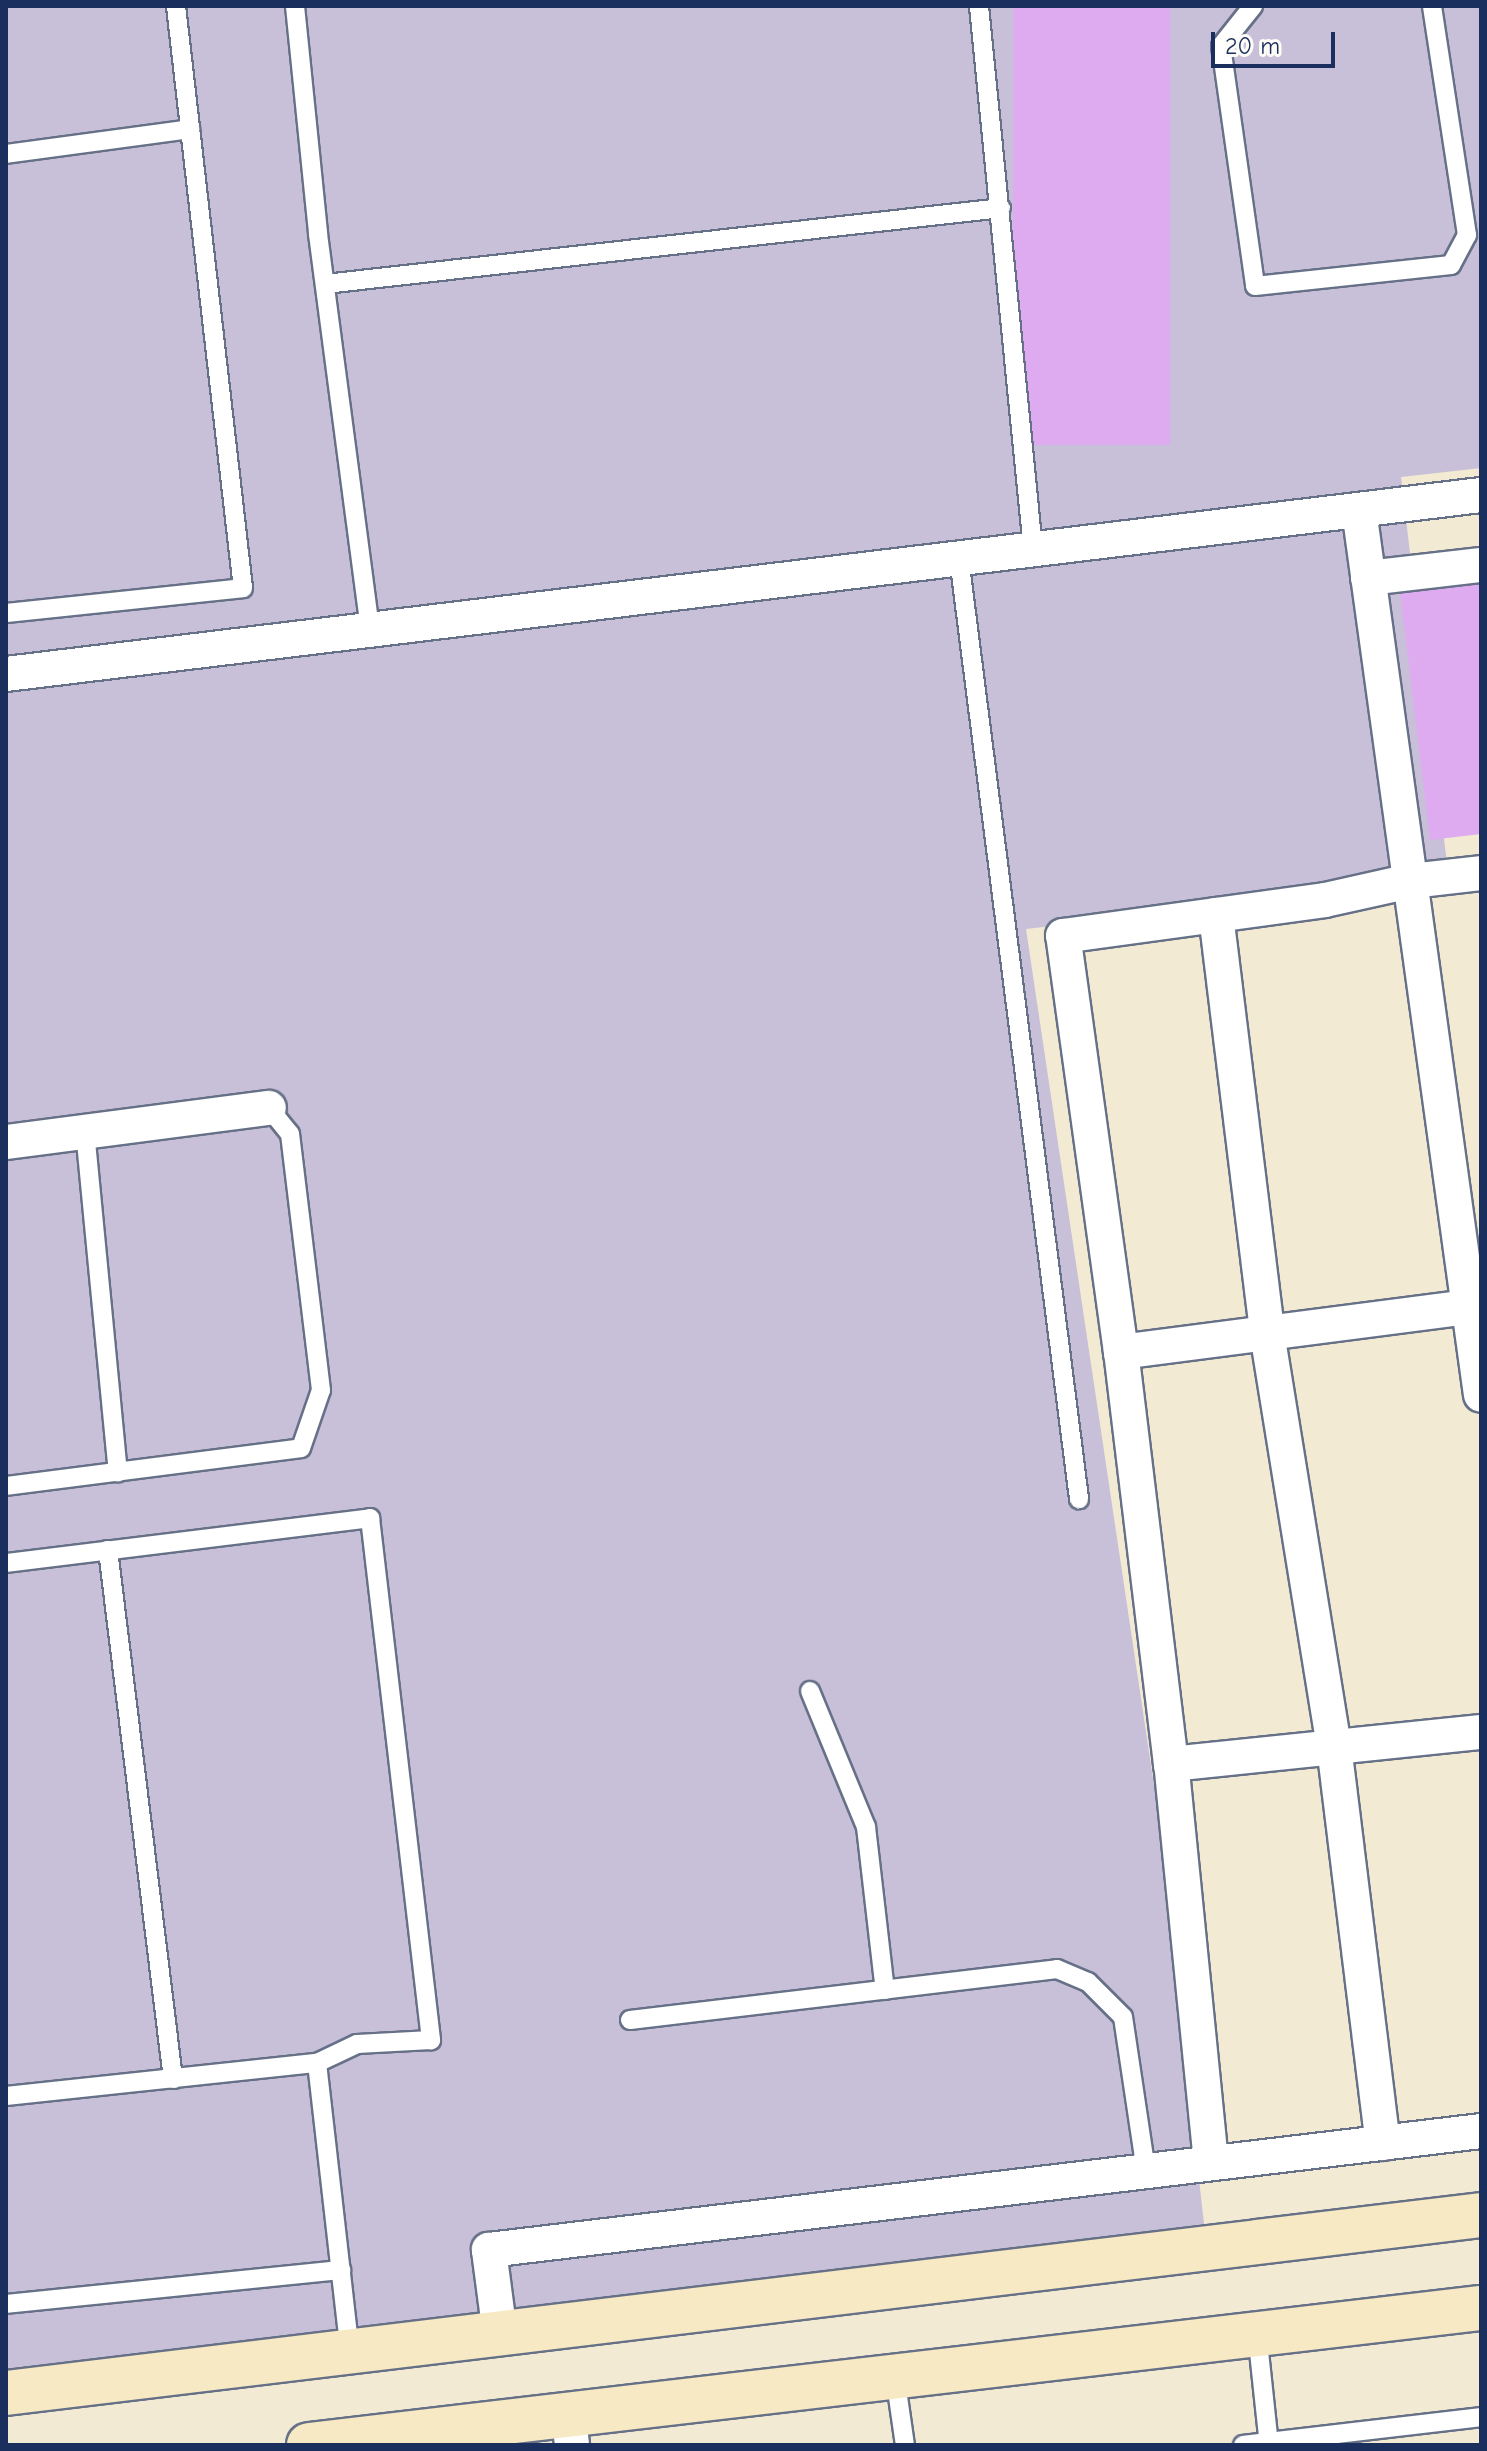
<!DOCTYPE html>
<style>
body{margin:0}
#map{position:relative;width:1487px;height:2451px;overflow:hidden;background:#f2ead3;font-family:"Comic Neue",sans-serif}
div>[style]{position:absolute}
.industrial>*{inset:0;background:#c8bfd8}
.building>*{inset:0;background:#deabf0;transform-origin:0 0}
.roads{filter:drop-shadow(2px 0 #667087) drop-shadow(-2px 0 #667087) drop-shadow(0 2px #667087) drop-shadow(0 -2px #667087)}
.lane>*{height:18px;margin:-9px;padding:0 9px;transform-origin:9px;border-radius:9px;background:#fff}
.street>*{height:34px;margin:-17px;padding:0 17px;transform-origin:17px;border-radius:17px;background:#fff}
.secondary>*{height:44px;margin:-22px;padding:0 22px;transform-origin:22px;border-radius:22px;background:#f7e9c3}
span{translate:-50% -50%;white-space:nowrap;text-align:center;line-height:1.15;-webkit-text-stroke:6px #fdfcf7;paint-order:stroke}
.frame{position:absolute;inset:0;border:8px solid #1b2f5e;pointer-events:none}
.scale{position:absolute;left:1211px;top:32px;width:124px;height:36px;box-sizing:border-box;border:4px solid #1b2f5e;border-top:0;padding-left:10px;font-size:24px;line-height:28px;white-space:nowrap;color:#1b2f5e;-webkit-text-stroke:6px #fdfcf7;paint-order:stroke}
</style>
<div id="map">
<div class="industrial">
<div style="clip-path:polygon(6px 6px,1481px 6px,1481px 468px,1401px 477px,1449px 881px,1026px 929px,1159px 1819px,1204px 2224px,6px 2379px)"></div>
</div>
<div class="building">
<div style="left:1013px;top:6px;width:157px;height:439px"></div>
<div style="clip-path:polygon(1481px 582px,1481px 834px,1430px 840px,1400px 591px)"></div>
</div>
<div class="roads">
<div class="lane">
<div style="left:295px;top:6px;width:229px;rotate:84.2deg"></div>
<div style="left:318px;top:234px;width:399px;rotate:82.5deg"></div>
<div style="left:979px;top:6px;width:546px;rotate:84.32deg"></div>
<div style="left:1253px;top:6px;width:51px;rotate:128.7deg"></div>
<div style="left:1221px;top:46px;width:242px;rotate:81.9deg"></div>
<div style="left:1255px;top:286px;width:197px;rotate:-6.1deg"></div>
<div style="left:1451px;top:265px;width:34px;rotate:-62deg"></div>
<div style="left:1467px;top:235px;width:232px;rotate:-98.7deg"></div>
<div style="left:6px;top:154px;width:186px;rotate:-7.7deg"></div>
<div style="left:325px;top:284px;width:680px;rotate:-6.41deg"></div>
<div style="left:959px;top:558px;width:949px;rotate:82.73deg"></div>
<div style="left:6px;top:613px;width:238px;rotate:-6deg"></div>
<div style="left:243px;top:588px;width:586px;rotate:-96.57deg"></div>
<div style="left:85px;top:1131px;width:343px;rotate:84.5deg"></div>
<div style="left:6px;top:1486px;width:297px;rotate:-7.3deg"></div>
<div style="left:301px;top:1448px;width:61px;rotate:-71deg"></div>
<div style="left:321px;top:1390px;width:258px;rotate:-96.9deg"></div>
<div style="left:290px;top:1134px;width:33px;rotate:-129deg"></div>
<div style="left:108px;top:1550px;width:533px;rotate:82.99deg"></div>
<div style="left:6px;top:1563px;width:367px;rotate:-7deg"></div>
<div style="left:370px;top:1518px;width:526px;rotate:83.33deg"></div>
<div style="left:431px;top:2040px;width:74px;rotate:176.9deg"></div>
<div style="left:357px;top:2044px;width:44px;rotate:154.6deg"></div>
<div style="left:810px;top:1691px;width:147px;rotate:67.6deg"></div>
<div style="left:866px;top:1827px;width:164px;rotate:83.4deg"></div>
<div style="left:630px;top:2020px;width:430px;rotate:-6.8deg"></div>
<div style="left:1057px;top:1969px;width:34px;rotate:23deg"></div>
<div style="left:1088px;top:1982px;width:49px;rotate:45deg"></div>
<div style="left:1123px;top:2017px;width:155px;rotate:81.5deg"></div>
<div style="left:6px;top:2096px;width:313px;rotate:-6.1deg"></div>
<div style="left:317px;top:2063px;width:291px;rotate:83.5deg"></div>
<div style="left:6px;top:2304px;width:337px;rotate:-5.8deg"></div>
<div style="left:1257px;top:2333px;width:113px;rotate:83.9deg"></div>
<div style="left:895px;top:2376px;width:70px;rotate:81.8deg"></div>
<div style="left:1243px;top:2445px;width:240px;rotate:-6.7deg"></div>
</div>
<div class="street">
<div style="left:1359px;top:510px;width:893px;rotate:82.15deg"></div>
<div style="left:1368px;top:578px;width:114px;rotate:-6.6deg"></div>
<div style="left:6px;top:674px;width:1486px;rotate:-6.92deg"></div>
<div style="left:1216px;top:915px;width:421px;rotate:83deg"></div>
<div style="left:1267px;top:1333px;width:418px;rotate:80.8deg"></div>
<div style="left:1334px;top:1746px;width:400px;rotate:83deg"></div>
<div style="left:6px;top:1142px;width:265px;rotate:-7.4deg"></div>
<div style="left:1121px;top:1352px;width:363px;rotate:-7.4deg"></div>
<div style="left:1171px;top:1764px;width:312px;rotate:-5.9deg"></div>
<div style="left:1211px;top:2162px;width:400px;rotate:-95.7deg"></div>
<div style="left:1171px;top:1764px;width:415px;rotate:-96.9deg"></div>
<div style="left:1121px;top:1352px;width:420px;rotate:-97.9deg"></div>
<div style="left:1063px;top:936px;width:264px;rotate:-7.8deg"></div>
<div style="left:1325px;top:900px;width:88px;rotate:-12.5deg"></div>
<div style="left:1411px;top:881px;width:70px;rotate:-6.5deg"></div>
<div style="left:500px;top:2334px;width:85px;rotate:-97.5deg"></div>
<div style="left:489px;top:2250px;width:999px;rotate:-6.84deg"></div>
<div style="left:568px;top:2412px;width:33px;rotate:83deg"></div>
</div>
<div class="secondary">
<div style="left:6px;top:2393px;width:1486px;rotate:-6.88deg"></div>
<div style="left:309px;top:2445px;width:1180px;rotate:-6.67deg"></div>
</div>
</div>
<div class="frame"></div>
<div class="scale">20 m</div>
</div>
